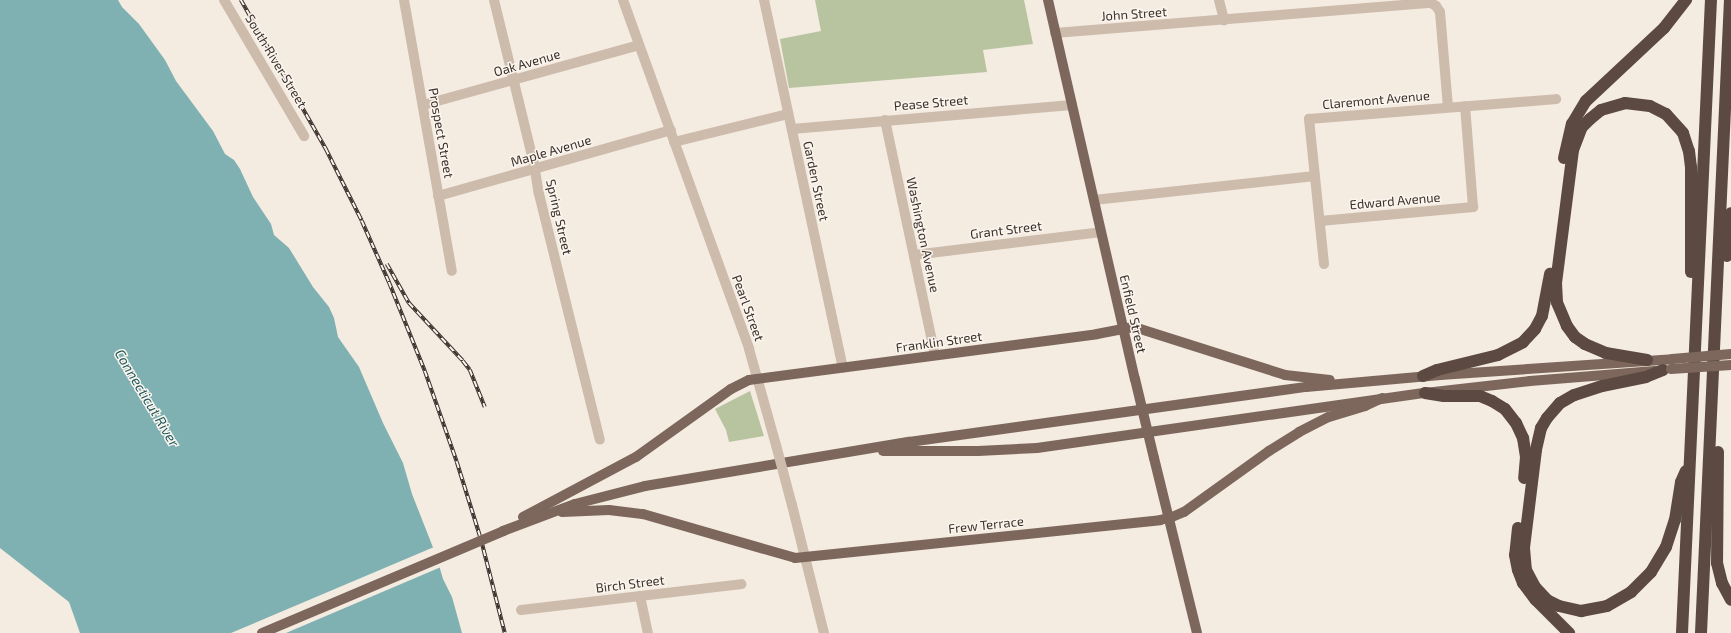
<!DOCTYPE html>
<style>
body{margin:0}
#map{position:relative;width:1731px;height:633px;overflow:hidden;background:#f4ebe1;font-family:"Exo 2",sans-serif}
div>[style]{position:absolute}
.green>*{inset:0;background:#b8c4a0}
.water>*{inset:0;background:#7fb0b2}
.pier>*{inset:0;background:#f4ebe1}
.minor>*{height:10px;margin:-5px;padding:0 5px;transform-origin:5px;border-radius:5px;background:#cdbbac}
.major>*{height:10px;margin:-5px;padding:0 5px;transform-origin:5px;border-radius:5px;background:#7d675c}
.highway>*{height:12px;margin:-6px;padding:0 6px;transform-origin:6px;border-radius:6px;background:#5c4a42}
.rail>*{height:3.5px;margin-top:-1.75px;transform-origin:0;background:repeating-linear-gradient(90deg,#fbf5ee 0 6px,#3b302b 0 12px);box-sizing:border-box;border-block:1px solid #3b302b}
.minor-bridge>*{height:10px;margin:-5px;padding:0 5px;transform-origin:5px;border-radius:5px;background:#cdbbac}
.major-bridge>*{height:10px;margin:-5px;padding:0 5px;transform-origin:5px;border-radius:5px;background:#7d675c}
span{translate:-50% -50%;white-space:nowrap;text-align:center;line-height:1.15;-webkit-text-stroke:3px #fbf5ee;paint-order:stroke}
.street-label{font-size:13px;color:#3b302b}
.water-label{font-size:14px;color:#1f5a5e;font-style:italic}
</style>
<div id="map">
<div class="green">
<div style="clip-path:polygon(815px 0,1024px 0,1033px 44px,983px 50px,987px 72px,789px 88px,780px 39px,821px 31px)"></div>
<div style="clip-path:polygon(750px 391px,764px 436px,729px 442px,726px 430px,715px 409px)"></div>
</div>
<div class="water">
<div style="clip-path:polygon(0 0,118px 0,122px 7px,139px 24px,165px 60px,176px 81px,213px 131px,225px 154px,234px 160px,240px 169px,253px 197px,271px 224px,274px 235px,289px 248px,313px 287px,329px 307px,334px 318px,338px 337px,359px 367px,383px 423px,403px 463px,412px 494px,436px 555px,443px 579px,452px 597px,462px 633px,80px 633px,69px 602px,0 548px)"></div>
</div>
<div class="pier">
<div style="clip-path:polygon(434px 547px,441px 567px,286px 633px,231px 633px)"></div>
</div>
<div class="minor">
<div style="left:224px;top:0;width:158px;rotate:59.5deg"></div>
<div style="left:404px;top:0;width:275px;rotate:80deg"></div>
<div style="left:494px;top:0;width:169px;rotate:76.3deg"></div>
<div style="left:534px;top:164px;width:30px;rotate:81deg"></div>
<div style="left:539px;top:194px;width:253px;rotate:76.1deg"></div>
<div style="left:623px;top:0;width:371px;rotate:70.1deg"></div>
<div style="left:749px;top:349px;width:100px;rotate:74.3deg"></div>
<div style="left:764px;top:0;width:376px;rotate:77.9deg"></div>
<div style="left:1219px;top:0;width:21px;rotate:76deg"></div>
<div style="left:1055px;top:33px;width:377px;rotate:-4.6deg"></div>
<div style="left:1431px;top:3px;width:6px;rotate:31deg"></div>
<div style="left:1436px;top:6px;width:7px;rotate:56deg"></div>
<div style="left:1440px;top:12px;width:95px;rotate:85.2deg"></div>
<div style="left:423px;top:105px;width:224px;rotate:-15.5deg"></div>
<div style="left:885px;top:120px;width:240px;rotate:78deg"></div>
<div style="left:792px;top:129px;width:281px;rotate:-4.9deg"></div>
<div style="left:674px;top:142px;width:117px;rotate:-13.8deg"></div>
<div style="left:438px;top:196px;width:242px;rotate:-15.8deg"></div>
<div style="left:1094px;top:200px;width:222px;rotate:-6.2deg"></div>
<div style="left:1320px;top:221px;width:154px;rotate:-5.2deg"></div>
<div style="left:1473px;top:207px;width:101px;rotate:-94.5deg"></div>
<div style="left:914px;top:255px;width:188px;rotate:-7deg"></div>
<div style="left:1324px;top:264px;width:146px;rotate:-95.9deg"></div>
<div style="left:1309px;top:119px;width:248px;rotate:-4.6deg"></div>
<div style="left:792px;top:505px;width:132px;rotate:76deg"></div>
<div style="left:640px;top:596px;width:38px;rotate:78deg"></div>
<div style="left:521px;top:610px;width:222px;rotate:-6.7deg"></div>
</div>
<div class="major">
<div style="left:1048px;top:0;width:389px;rotate:77.1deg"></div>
<div style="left:883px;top:451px;width:95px"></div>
<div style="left:978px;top:451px;width:59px;rotate:-2.9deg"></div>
<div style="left:1037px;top:448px;width:392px;rotate:-8.1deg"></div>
<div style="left:1425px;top:393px;width:106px;rotate:-6.5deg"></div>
<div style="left:1530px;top:381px;width:125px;rotate:-4.6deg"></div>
<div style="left:1154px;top:458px;width:180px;rotate:76.2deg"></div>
<div style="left:562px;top:512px;width:47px;rotate:-2.4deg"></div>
<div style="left:609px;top:510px;width:34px;rotate:7deg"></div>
<div style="left:643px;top:514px;width:158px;rotate:16.1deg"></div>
<div style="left:795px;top:558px;width:367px;rotate:-5.9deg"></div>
<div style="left:1160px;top:520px;width:12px;rotate:-14deg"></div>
<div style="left:1172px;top:517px;width:13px;rotate:-23deg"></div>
<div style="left:1184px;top:512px;width:105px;rotate:-35.7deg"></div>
<div style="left:1269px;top:451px;width:36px;rotate:-32deg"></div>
<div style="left:1299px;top:432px;width:34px;rotate:-27deg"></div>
<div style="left:1329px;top:417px;width:38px;rotate:-17deg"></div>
<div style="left:1365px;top:406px;width:19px;rotate:-25deg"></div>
<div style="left:523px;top:517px;width:128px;rotate:-28deg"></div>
<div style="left:636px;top:457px;width:117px;rotate:-35.6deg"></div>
<div style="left:731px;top:389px;width:20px;rotate:-27deg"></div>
<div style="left:749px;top:380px;width:351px;rotate:-7.5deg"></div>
<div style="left:1097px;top:334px;width:38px;rotate:-11deg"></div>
<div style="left:1134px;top:327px;width:158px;rotate:17.6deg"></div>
<div style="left:1285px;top:375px;width:45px;rotate:6.3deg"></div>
<div style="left:503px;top:531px;width:77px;rotate:-20.6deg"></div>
<div style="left:575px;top:504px;width:72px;rotate:-14.4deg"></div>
<div style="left:645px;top:486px;width:268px;rotate:-9.5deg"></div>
<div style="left:909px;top:442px;width:401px;rotate:-7.9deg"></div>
<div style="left:1306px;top:387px;width:135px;rotate:-5.1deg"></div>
<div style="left:1440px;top:375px;width:233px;rotate:-3.9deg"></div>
</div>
<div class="highway">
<div style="left:1564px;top:158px;width:35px;rotate:-77deg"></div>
<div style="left:1572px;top:124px;width:27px;rotate:-59deg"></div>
<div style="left:1586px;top:101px;width:107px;rotate:-43.1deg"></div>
<div style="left:1664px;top:28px;width:36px;rotate:-52deg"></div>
<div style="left:1727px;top:256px;width:43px;rotate:-84.7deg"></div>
<div style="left:1647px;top:360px;width:42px;rotate:-170.3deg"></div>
<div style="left:1606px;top:353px;width:23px;rotate:-157deg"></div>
<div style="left:1585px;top:344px;width:12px;rotate:-145deg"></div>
<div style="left:1575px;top:337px;width:14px;rotate:-126deg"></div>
<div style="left:1567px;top:326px;width:26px;rotate:-113deg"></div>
<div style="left:1557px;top:302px;width:19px;rotate:-93deg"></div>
<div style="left:1556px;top:283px;width:134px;rotate:-82.7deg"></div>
<div style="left:1573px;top:150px;width:25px;rotate:-69deg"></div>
<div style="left:1582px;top:127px;width:11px;rotate:-45deg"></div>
<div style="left:1590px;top:119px;width:14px;rotate:-39deg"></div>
<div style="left:1601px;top:110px;width:25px;rotate:-16deg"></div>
<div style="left:1625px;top:103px;width:25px;rotate:7deg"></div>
<div style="left:1650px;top:106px;width:18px;rotate:27deg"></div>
<div style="left:1666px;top:114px;width:25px;rotate:48deg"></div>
<div style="left:1683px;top:133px;width:19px;rotate:72deg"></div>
<div style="left:1689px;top:151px;width:16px;rotate:83deg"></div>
<div style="left:1691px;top:167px;width:105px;rotate:90deg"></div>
<div style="left:1663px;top:370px;width:18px;rotate:158deg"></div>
<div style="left:1646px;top:377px;width:45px;rotate:168.4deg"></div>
<div style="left:1602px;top:386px;width:29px;rotate:162deg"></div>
<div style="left:1574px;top:395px;width:16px;rotate:150deg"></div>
<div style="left:1560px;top:403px;width:20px;rotate:131deg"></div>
<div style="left:1547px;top:418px;width:12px;rotate:121deg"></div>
<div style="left:1541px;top:428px;width:23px;rotate:103deg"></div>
<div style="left:1536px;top:450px;width:99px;rotate:97deg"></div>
<div style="left:1524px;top:548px;width:22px;rotate:85deg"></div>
<div style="left:1526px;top:570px;width:19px;rotate:62deg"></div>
<div style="left:1535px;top:587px;width:18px;rotate:47deg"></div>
<div style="left:1547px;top:600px;width:13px;rotate:27deg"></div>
<div style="left:1559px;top:606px;width:23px;rotate:13deg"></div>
<div style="left:1581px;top:611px;width:26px;rotate:-11deg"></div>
<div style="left:1607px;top:606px;width:28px;rotate:-30deg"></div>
<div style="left:1631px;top:592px;width:28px;rotate:-45deg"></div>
<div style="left:1651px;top:572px;width:29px;rotate:-59deg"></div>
<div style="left:1666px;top:547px;width:28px;rotate:-72deg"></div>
<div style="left:1675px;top:520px;width:38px;rotate:-81deg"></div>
<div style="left:1681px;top:482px;width:12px;rotate:-66deg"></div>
<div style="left:1423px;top:376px;width:15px;rotate:-23deg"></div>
<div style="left:1437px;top:370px;width:63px;rotate:-13.8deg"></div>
<div style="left:1498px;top:355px;width:28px;rotate:-27deg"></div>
<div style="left:1523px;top:342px;width:18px;rotate:-47deg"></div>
<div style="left:1535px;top:329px;width:15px;rotate:-62deg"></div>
<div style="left:1542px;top:316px;width:43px;rotate:-79.2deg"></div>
<div style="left:1425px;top:393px;width:19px;rotate:9deg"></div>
<div style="left:1444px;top:396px;width:36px"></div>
<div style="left:1480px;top:396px;width:13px;rotate:23deg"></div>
<div style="left:1492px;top:401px;width:15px;rotate:32deg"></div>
<div style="left:1505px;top:409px;width:18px;rotate:52deg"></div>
<div style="left:1516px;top:423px;width:17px;rotate:65deg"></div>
<div style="left:1523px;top:438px;width:19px;rotate:81deg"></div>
<div style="left:1526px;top:457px;width:21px;rotate:95deg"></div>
<div style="left:1718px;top:452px;width:111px;rotate:90.5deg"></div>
<div style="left:1717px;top:563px;width:21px;rotate:76deg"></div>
<div style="left:1722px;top:583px;width:19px;rotate:62deg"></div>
<div style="left:1518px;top:528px;width:27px;rotate:96deg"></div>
<div style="left:1515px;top:555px;width:15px;rotate:79deg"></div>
<div style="left:1518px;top:570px;width:14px;rotate:69deg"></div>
<div style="left:1523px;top:583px;width:21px;rotate:53deg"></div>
<div style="left:1536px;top:600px;width:47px;rotate:45deg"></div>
<div style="left:1682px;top:633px;width:634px;rotate:-87.38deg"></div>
<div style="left:1701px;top:633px;width:634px;rotate:-87.38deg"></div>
</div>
<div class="rail">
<div style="left:241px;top:0;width:172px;rotate:60.3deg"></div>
<div style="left:326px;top:149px;width:80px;rotate:63.4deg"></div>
<div style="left:362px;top:221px;width:67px;rotate:66.1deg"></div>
<div style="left:389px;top:282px;width:96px;rotate:68deg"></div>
<div style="left:425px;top:371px;width:96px;rotate:70.6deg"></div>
<div style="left:457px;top:462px;width:81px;rotate:72.7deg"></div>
<div style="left:481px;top:539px;width:97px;rotate:75.7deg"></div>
<div style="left:387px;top:264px;width:45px;rotate:60.6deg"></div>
<div style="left:409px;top:303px;width:79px;rotate:47deg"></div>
<div style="left:463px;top:361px;width:11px;rotate:52deg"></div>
<div style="left:470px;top:370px;width:40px;rotate:68deg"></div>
</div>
<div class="minor-bridge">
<div style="left:776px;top:445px;width:62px;rotate:75.1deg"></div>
</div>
<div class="major-bridge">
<div style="left:1672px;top:359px;width:59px;rotate:-4.8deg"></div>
<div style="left:1671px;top:369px;width:60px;rotate:-3.8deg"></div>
<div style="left:1135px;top:379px;width:81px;rotate:76.5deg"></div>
<div style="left:262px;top:633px;width:262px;rotate:-22.9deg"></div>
</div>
<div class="street-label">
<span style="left:1134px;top:14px;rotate:-4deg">John Street</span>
<span style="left:276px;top:61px;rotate:59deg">South River Street</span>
<span style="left:527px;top:63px;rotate:-16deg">Oak Avenue</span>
<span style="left:1376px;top:100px;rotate:-5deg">Claremont Avenue</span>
<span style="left:931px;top:103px;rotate:-5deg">Pease Street</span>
<span style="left:441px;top:133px;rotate:80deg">Prospect Street</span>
<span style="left:551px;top:151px;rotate:-16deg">Maple Avenue</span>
<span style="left:816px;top:181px;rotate:78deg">Garden Street</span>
<span style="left:1395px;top:201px;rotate:-5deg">Edward Avenue</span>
<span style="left:559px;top:217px;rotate:77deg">Spring Street</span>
<span style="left:1006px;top:230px;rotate:-7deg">Grant Street</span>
<span style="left:923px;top:235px;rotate:78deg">Washington Avenue</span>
<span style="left:748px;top:308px;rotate:70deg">Pearl Street</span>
<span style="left:1133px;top:314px;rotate:77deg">Enfield Street</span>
<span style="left:939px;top:342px;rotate:-8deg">Franklin Street</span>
<span style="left:986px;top:525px;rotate:-6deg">Frew Terrace</span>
<span style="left:630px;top:584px;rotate:-7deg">Birch Street</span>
</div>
<div class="water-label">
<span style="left:147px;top:398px;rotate:59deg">Connecticut River</span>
</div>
</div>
